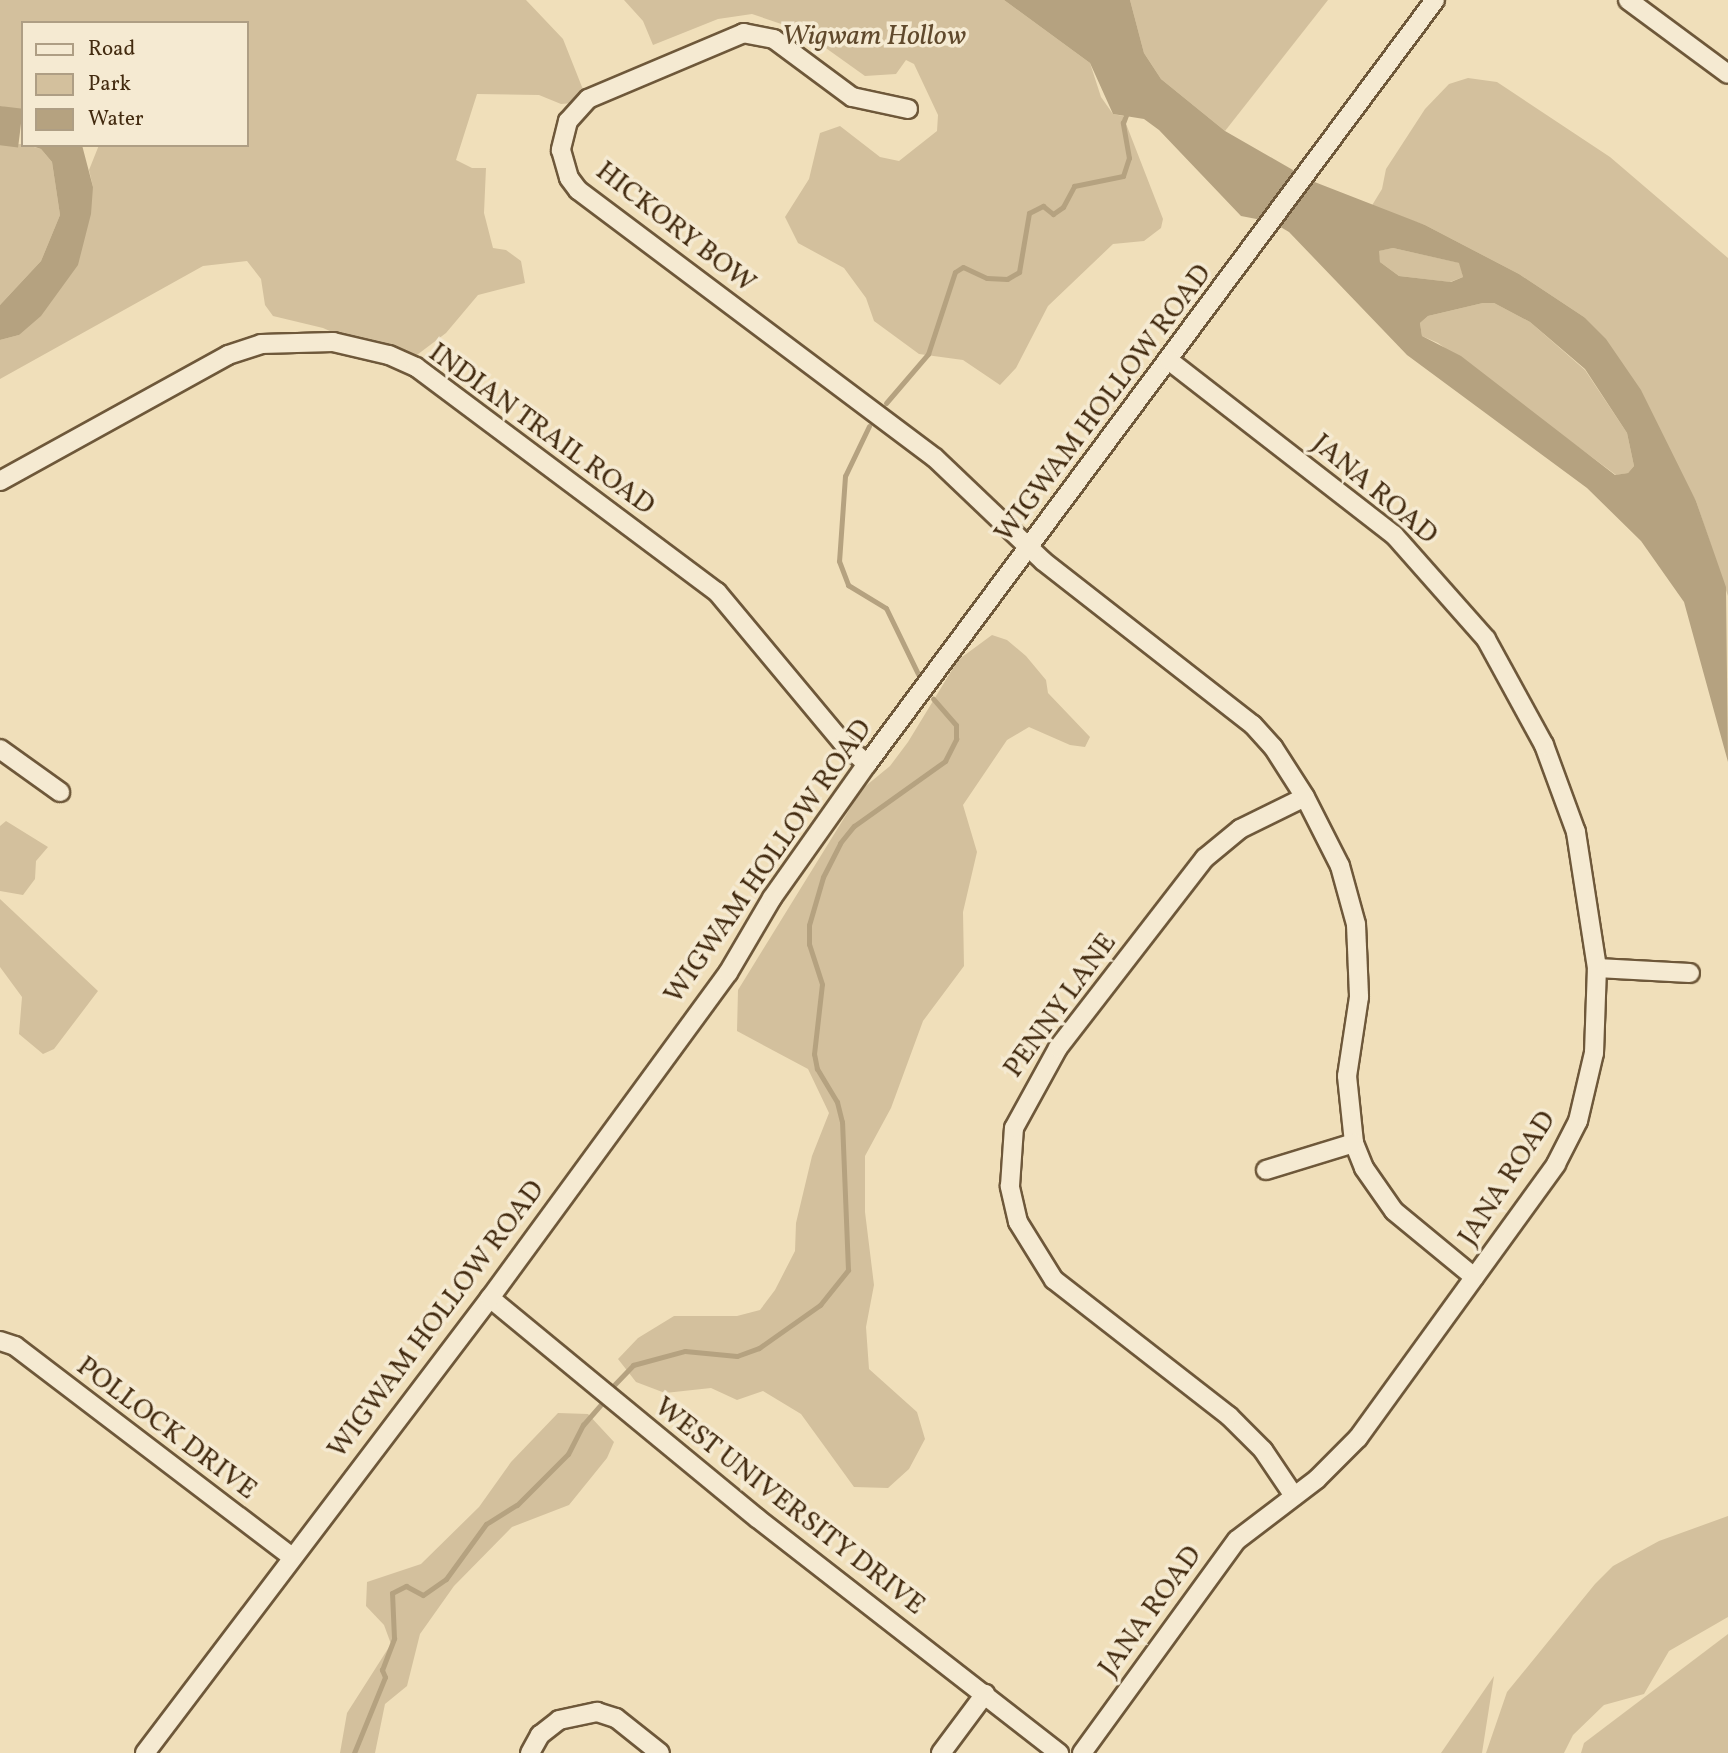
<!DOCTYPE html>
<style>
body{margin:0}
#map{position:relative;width:1728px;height:1753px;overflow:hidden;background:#f0dfba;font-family:Vollkorn,serif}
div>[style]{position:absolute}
.green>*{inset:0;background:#d3c09d}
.water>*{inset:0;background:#b5a280;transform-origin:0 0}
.stream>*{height:5px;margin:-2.5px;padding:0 2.5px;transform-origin:2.5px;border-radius:2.5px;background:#b5a280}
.roads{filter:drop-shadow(2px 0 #6e583a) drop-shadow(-2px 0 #6e583a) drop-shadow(0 2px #6e583a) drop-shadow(0 -2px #6e583a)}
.minor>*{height:18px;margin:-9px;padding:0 9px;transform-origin:9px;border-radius:9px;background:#f5ead2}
span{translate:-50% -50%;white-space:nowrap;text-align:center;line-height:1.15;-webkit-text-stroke:7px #f5ead2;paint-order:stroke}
.park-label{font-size:28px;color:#60492c;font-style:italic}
.street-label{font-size:28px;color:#432b10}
.legend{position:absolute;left:21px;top:21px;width:228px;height:126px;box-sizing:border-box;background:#f5ead2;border:2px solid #ae9e84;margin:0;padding:9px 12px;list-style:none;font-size:21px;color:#432b10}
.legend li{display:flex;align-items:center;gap:14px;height:35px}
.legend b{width:35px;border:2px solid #ae9e84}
</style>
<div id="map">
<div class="green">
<div style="clip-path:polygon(0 0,526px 0,563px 39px,584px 92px,573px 103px,561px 104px,539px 95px,477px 94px,456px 160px,472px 168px,486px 168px,484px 213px,493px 248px,506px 250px,521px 261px,525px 283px,478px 295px,446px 333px,405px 364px,323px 328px,273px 316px,265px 305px,261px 279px,247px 261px,203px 266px,0 379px,0 340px,19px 335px,93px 187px,89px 170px,99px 145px,247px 145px,247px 23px,23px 23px,21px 111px,0 106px)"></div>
<div style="clip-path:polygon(624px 0,1004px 0,1090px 63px,1101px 97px,1113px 114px,1123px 116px,1163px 219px,1161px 228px,1144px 241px,1113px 244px,1048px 306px,1016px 368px,1000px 385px,963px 360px,919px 354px,874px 321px,866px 298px,844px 268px,798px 243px,785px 217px,809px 179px,820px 133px,840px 126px,880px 157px,899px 161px,937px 131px,938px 115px,914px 64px,906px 60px,896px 74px,865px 76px,802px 31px,752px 14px,718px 19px,653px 45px,643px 21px)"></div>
<div style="clip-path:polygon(1130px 0,1328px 0,1225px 131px,1161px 79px,1144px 53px)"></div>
<div style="clip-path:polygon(1468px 78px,1497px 82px,1610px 157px,1728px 258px,1728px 596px,1696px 501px,1584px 317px,1519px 274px,1425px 225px,1371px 207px,1382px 189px,1386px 169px,1425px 109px,1449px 84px)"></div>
<div style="clip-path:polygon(23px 144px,41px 149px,52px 162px,60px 215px,41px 261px,0 305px,0 145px)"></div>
<div style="clip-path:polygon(1393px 248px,1460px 263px,1463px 277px,1450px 282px,1399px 276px,1380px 262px,1378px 251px)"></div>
<div style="clip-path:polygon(1483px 303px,1494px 303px,1530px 322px,1585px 370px,1627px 433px,1634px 466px,1628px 473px,1616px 475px,1438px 343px,1422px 336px,1420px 323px,1428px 316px)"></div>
<div style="clip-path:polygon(992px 635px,1007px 640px,1026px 656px,1046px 680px,1048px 693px,1090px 737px,1085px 747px,1070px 745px,1029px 727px,1007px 740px,963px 805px,977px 852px,963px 912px,964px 966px,923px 1021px,891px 1108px,865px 1156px,865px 1212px,874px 1285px,866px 1327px,869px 1369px,917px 1412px,925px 1439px,909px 1469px,888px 1488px,854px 1487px,801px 1414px,763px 1391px,737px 1400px,711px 1388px,665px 1393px,636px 1382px,618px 1359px,638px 1338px,674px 1316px,737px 1316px,760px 1310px,775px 1290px,795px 1251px,796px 1223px,812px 1156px,829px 1113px,808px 1069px,737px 1031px,738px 990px,862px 789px,890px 766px,908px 742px,958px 660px)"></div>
<div style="clip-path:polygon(6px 821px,48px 847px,36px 861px,35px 879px,23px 895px,0 891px,0 826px)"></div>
<div style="clip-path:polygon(0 899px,98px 991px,54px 1049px,43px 1054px,19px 1034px,22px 997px,0 967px)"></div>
<div style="clip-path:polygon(558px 1413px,588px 1414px,614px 1442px,607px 1458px,569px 1505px,512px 1527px,454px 1586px,420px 1634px,407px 1686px,385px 1704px,375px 1753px,340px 1753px,347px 1713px,391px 1644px,384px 1625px,366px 1606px,367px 1582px,421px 1564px,479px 1507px,511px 1462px)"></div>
<div style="clip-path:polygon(1728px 1516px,1728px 1617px,1669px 1651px,1644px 1694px,1604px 1705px,1573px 1735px,1564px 1753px,1486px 1753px,1507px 1692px,1595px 1584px,1613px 1566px,1659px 1541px)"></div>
<div style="clip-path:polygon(1728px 1634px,1728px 1753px,1581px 1753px,1584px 1743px)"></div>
<div style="clip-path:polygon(1494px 1676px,1482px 1753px,1441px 1753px)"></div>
</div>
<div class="water">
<div style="clip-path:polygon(evenodd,1004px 0,1130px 0,1144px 53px,1161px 79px,1225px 131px,1312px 181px,1425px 225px,1519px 274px,1584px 317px,1606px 339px,1641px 390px,1696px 501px,1726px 587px,1728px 762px,1684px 602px,1641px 541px,1587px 488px,1407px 355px,1289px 232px,1272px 222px,1241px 216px,1159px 130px,1144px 119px,1113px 114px,1090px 63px,1004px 0,1393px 248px,1459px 263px,1463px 277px,1451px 282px,1399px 276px,1380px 262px,1379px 251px,1393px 248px,1004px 0,1483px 303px,1494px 303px,1530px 322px,1585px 369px,1627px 433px,1634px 466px,1628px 473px,1615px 475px,1461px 356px,1422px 336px,1420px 323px,1428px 316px,1483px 303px)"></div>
<div style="left:0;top:106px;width:23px;height:39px;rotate:7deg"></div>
<div style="clip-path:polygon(29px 145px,82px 145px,93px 187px,91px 214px,78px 265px,41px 316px,19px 335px,0 340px,0 305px,41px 261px,60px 215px,52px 162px,41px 149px)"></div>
</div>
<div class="stream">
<div style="left:886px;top:403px;width:65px;rotate:-49.4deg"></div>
<div style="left:928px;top:354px;width:86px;rotate:-71.8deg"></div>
<div style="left:955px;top:272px;width:9px;rotate:-32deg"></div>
<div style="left:963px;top:267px;width:26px;rotate:25deg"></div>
<div style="left:987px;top:278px;width:20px;rotate:3deg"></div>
<div style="left:1007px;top:279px;width:14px;rotate:-30deg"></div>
<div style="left:1019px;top:272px;width:60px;rotate:-80.4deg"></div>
<div style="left:1029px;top:213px;width:16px;rotate:-27deg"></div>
<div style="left:1043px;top:206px;width:13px;rotate:39deg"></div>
<div style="left:1053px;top:214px;width:12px;rotate:-35deg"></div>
<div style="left:1063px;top:207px;width:24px;rotate:-62deg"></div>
<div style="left:1074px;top:186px;width:50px;rotate:-11.5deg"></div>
<div style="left:1123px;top:176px;width:19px;rotate:-72deg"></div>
<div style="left:1129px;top:158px;width:36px;rotate:-100deg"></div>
<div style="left:1123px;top:123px;width:14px;rotate:-69deg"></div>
<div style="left:869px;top:426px;width:55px;rotate:115.6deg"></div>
<div style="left:845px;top:476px;width:85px;rotate:94deg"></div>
<div style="left:839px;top:561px;width:26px;rotate:69deg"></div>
<div style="left:848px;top:585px;width:44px;rotate:31.2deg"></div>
<div style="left:886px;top:608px;width:73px;rotate:64.1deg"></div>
<div style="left:614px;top:1385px;width:28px;rotate:-46deg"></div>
<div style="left:633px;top:1365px;width:54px;rotate:-15.1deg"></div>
<div style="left:685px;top:1351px;width:52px;rotate:5.5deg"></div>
<div style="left:737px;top:1356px;width:23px;rotate:-20deg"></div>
<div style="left:759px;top:1348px;width:75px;rotate:-35.2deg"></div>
<div style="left:820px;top:1305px;width:45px;rotate:-51.3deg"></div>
<div style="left:848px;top:1270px;width:148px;rotate:-92.3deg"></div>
<div style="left:842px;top:1122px;width:21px;rotate:-104deg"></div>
<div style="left:837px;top:1102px;width:39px;rotate:-121deg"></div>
<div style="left:817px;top:1069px;width:15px;rotate:-101deg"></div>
<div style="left:814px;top:1054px;width:70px;rotate:-83.5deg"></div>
<div style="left:822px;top:984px;width:42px;rotate:-108deg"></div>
<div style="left:809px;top:944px;width:19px;rotate:-90deg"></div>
<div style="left:809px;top:925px;width:50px;rotate:-73.7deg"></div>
<div style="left:823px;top:877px;width:38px;rotate:-63deg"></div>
<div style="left:840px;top:843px;width:22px;rotate:-51deg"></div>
<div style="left:854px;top:826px;width:112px;rotate:-35.5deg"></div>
<div style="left:945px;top:761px;width:25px;rotate:-63deg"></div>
<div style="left:956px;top:739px;width:14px;rotate:-90deg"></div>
<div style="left:956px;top:725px;width:35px;rotate:-131deg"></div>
<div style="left:354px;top:1753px;width:82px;rotate:-67.8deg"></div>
<div style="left:385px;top:1677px;width:8px;rotate:-113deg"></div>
<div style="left:382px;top:1670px;width:34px;rotate:-69deg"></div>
<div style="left:394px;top:1638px;width:45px;rotate:-92.5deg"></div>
<div style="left:392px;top:1593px;width:16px;rotate:-27deg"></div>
<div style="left:406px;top:1586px;width:19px;rotate:28deg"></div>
<div style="left:423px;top:1595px;width:28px;rotate:-35deg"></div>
<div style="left:446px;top:1579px;width:68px;rotate:-54deg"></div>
<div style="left:486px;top:1524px;width:36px;rotate:-32deg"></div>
<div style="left:517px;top:1505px;width:72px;rotate:-45deg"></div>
<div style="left:568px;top:1454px;width:33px;rotate:-63deg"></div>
<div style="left:583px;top:1425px;width:28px;rotate:-49deg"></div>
</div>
<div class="roads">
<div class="minor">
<div style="left:1628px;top:0;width:124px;rotate:36.5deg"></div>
<div style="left:908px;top:109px;width:57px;rotate:-167.9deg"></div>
<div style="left:852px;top:97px;width:97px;rotate:-143.4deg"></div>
<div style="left:774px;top:39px;width:31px;rotate:-169deg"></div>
<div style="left:744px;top:33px;width:169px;rotate:157.1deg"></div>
<div style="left:588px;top:99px;width:30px;rotate:132deg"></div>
<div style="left:568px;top:121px;width:30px;rotate:104deg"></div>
<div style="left:561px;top:150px;width:29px;rotate:74deg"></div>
<div style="left:569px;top:178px;width:15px;rotate:53deg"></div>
<div style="left:578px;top:190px;width:446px;rotate:36.9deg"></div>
<div style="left:935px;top:458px;width:149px;rotate:43.6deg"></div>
<div style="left:1043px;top:561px;width:266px;rotate:38deg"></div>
<div style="left:1253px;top:725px;width:30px;rotate:48deg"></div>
<div style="left:1273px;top:747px;width:59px;rotate:57.4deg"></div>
<div style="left:1305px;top:797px;width:77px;rotate:63.1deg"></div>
<div style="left:1340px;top:866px;width:60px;rotate:74.6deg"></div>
<div style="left:1356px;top:924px;width:73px;rotate:87.6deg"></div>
<div style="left:1359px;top:997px;width:80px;rotate:98.6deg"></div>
<div style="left:1347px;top:1076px;width:67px;rotate:84deg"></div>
<div style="left:1354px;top:1143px;width:27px;rotate:68deg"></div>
<div style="left:1364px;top:1168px;width:52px;rotate:55.1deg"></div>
<div style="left:1394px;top:1211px;width:104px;rotate:39.5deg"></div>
<div style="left:0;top:481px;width:260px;rotate:-28.9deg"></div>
<div style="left:228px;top:355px;width:35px;rotate:-18deg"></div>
<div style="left:261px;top:344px;width:72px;rotate:-1.6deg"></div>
<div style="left:333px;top:342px;width:57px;rotate:13.1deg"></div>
<div style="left:389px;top:355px;width:30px;rotate:24deg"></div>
<div style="left:416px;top:367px;width:376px;rotate:36.8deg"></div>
<div style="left:717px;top:592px;width:197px;rotate:50.2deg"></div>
<div style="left:843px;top:743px;width:32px;rotate:41deg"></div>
<div style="left:0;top:749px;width:74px;rotate:35.6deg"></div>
<div style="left:1597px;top:968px;width:93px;rotate:3.1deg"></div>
<div style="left:1266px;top:1170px;width:92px;rotate:-17.1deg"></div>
<div style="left:490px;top:1298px;width:346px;rotate:39.5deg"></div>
<div style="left:757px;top:1518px;width:383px;rotate:37.9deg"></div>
<div style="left:0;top:1341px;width:16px;rotate:18deg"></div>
<div style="left:15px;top:1346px;width:348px;rotate:37.3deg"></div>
<div style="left:1294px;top:1496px;width:55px;rotate:-124deg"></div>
<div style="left:1263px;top:1450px;width:48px;rotate:-135deg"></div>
<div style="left:1229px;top:1416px;width:222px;rotate:-142.1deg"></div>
<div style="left:1054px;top:1280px;width:68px;rotate:-121.8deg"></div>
<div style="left:1018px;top:1222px;width:37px;rotate:-103deg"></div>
<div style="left:1010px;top:1186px;width:58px;rotate:-86.1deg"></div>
<div style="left:1014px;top:1128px;width:91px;rotate:-61.2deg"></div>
<div style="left:1058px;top:1048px;width:240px;rotate:-52.3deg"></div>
<div style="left:1205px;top:858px;width:45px;rotate:-39.6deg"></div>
<div style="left:1240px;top:829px;width:72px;rotate:-26.2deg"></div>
<div style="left:145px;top:1753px;width:571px;rotate:-52.83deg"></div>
<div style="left:490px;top:1298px;width:403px;rotate:-53.8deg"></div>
<div style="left:728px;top:973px;width:87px;rotate:-59.6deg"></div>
<div style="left:772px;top:898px;width:164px;rotate:-54.7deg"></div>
<div style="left:867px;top:764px;width:952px;rotate:-53.37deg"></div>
<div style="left:530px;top:1753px;width:21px;rotate:-61deg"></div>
<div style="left:540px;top:1735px;width:24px;rotate:-38deg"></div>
<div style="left:559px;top:1720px;width:39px;rotate:-12deg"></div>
<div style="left:597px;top:1712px;width:20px;rotate:18deg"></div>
<div style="left:616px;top:1718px;width:56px;rotate:38.5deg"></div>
<div style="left:941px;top:1753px;width:74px;rotate:-53.3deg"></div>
<div style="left:1082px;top:1753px;width:263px;rotate:-54deg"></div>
<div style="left:1237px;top:1540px;width:101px;rotate:-37.3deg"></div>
<div style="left:1317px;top:1479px;width:58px;rotate:-45deg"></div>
<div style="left:1358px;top:1438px;width:338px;rotate:-54.1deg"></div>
<div style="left:1556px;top:1164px;width:48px;rotate:-62.9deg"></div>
<div style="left:1578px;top:1121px;width:70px;rotate:-76.8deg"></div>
<div style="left:1594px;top:1053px;width:85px;rotate:-88deg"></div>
<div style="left:1597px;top:968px;width:138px;rotate:-98.8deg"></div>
<div style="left:1576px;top:832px;width:93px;rotate:-110.2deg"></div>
<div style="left:1544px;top:745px;width:121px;rotate:-118.7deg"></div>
<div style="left:1486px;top:639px;width:139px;rotate:-131.5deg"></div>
<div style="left:1394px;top:535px;width:284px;rotate:-142.2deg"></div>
</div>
</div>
<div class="park-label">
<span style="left:874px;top:37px">Wigwam Hollow</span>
</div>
<div class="street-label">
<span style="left:675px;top:228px;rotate:38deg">HICKORY BOW</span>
<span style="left:1104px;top:404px;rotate:-53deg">WIGWAM HOLLOW ROAD</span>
<span style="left:541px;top:430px;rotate:36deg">INDIAN TRAIL ROAD</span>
<span style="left:1374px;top:490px;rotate:40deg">JANA ROAD</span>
<span style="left:769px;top:862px;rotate:-55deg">WIGWAM HOLLOW ROAD</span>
<span style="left:1061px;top:1006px;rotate:-54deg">PENNY LANE</span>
<span style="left:1508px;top:1179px;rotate:-57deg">JANA ROAD</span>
<span style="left:437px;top:1320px;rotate:-53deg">WIGWAM HOLLOW ROAD</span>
<span style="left:166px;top:1429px;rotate:37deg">POLLOCK DRIVE</span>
<span style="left:789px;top:1507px;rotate:38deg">WEST UNIVERSITY DRIVE</span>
<span style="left:1151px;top:1612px;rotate:-54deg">JANA ROAD</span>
</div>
<ul class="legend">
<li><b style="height:9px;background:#f5ead2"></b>Road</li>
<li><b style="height:19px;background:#d3c09d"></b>Park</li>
<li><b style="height:19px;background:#b5a280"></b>Water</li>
</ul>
</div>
